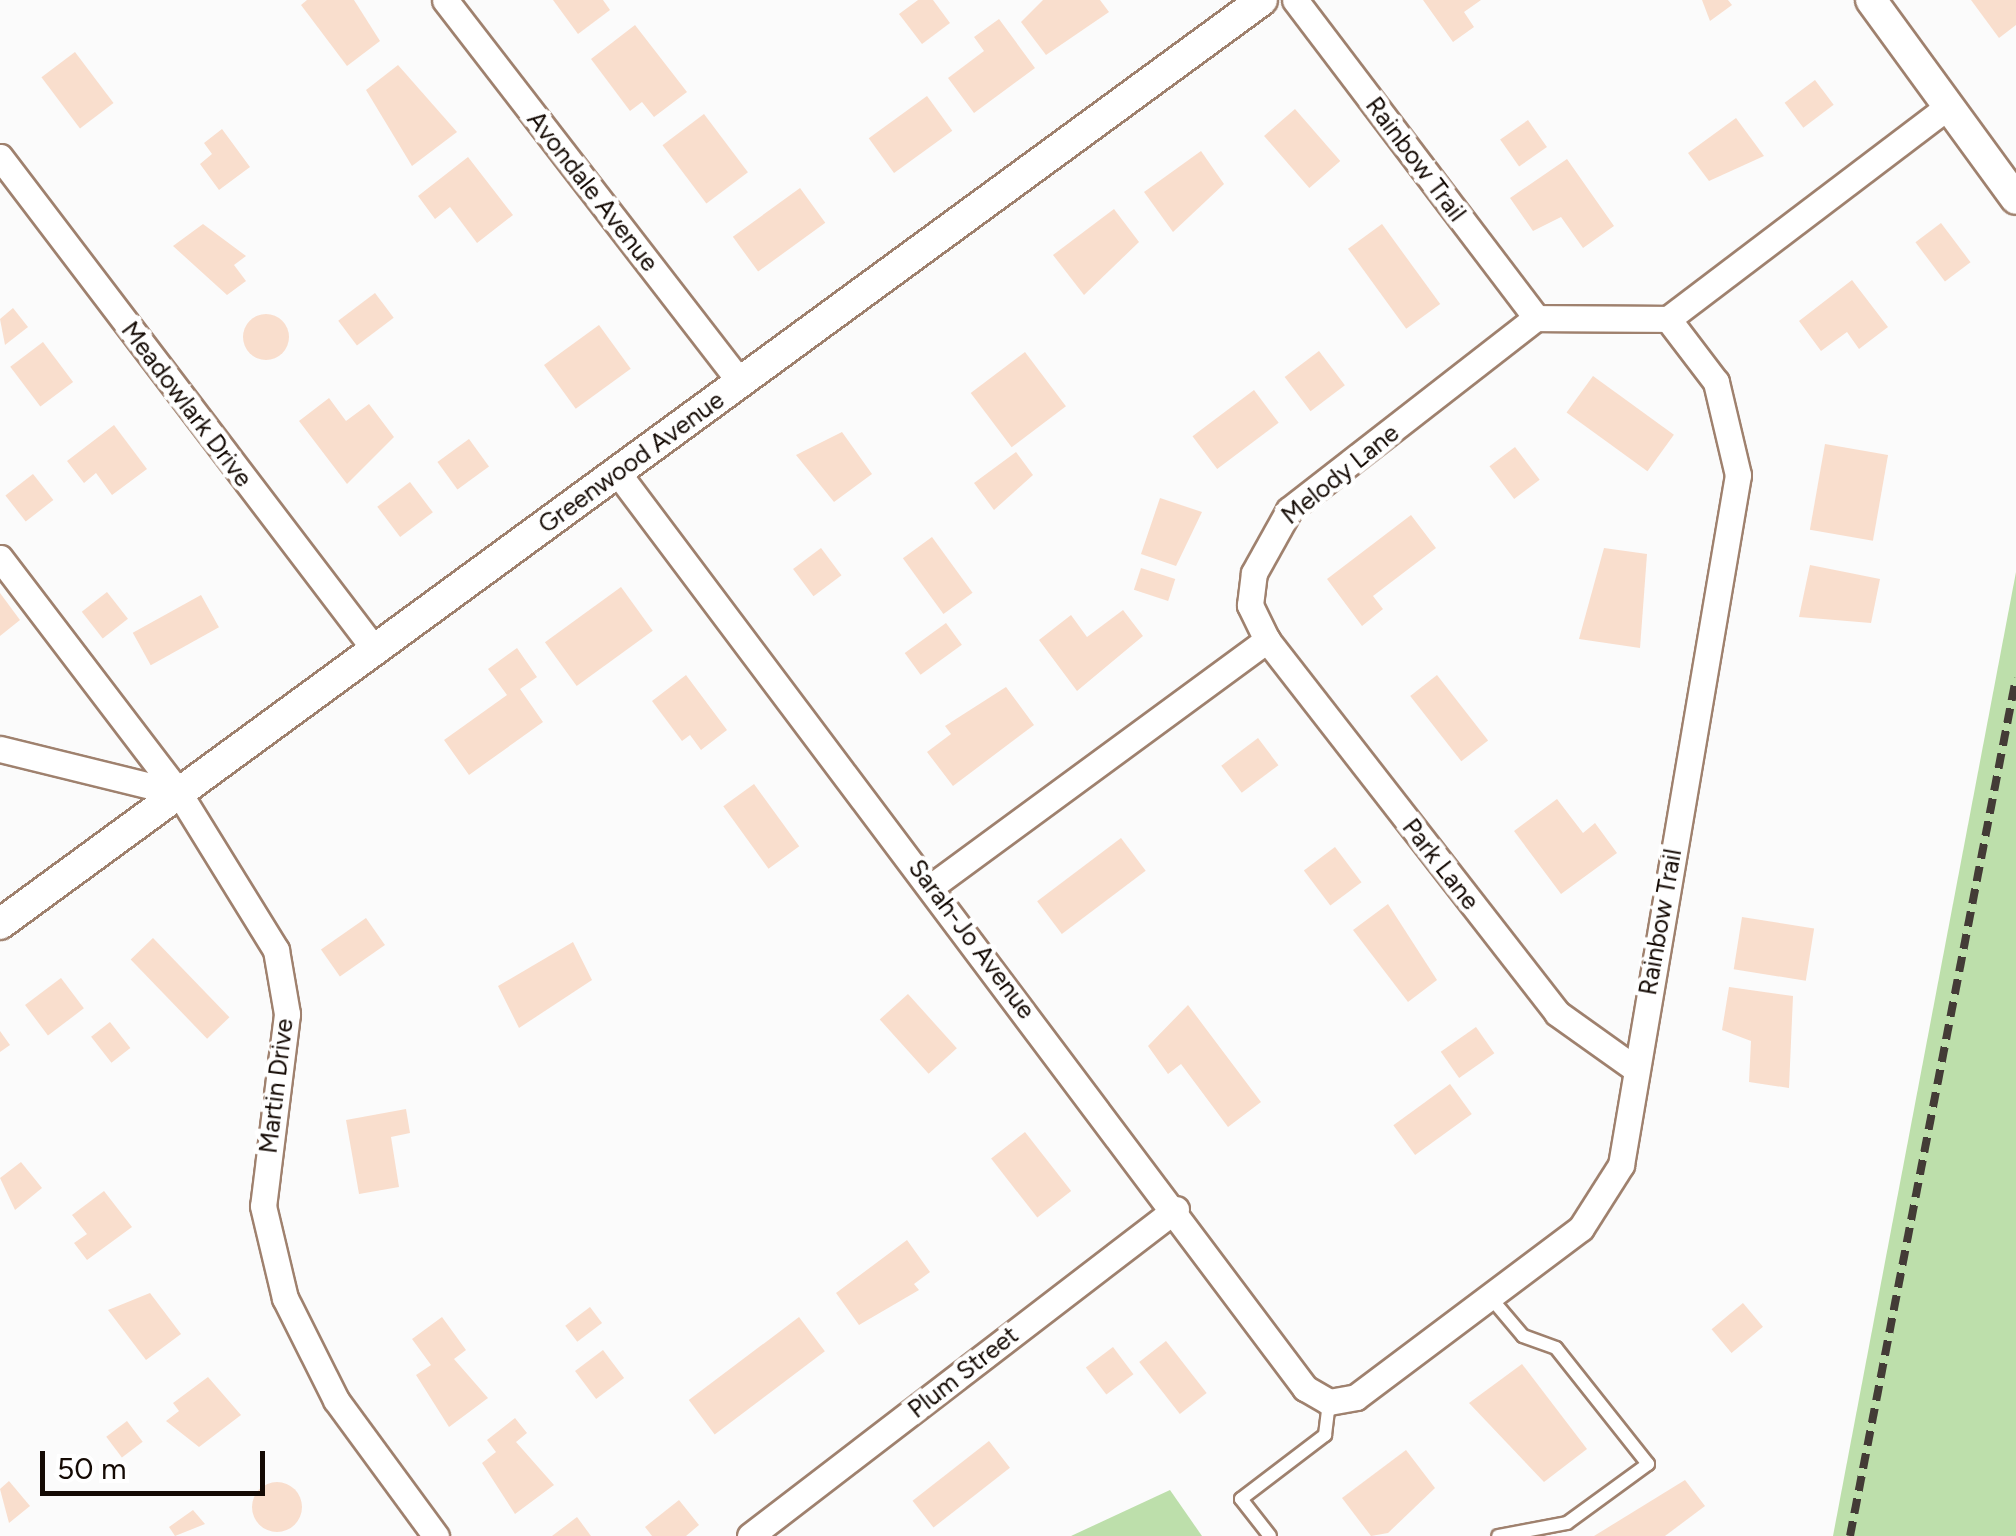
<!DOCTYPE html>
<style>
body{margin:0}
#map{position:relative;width:2016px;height:1536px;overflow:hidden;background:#fbfbfb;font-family:Figtree,sans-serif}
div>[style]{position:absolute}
.green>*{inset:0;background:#bddfab}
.building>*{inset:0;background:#f9decd;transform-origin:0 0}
.round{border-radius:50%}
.roads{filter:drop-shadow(2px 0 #9f816e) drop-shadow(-2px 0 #9f816e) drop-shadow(0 2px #9f816e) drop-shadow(0 -2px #9f816e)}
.service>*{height:12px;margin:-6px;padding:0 6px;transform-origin:6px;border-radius:6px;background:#fff}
.minor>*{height:25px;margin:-12.5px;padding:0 12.5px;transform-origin:12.5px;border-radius:12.5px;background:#fff}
.tertiary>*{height:30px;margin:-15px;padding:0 15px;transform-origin:15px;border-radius:15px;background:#fff}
.rail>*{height:8px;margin-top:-4px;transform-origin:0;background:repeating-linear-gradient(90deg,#433b36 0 15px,transparent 0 23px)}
span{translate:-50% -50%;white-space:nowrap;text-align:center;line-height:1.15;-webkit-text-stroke:9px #fff;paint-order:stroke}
.street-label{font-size:25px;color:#140a04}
.scale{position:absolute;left:40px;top:1451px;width:225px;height:45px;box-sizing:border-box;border:5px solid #140a04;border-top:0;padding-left:12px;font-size:30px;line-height:35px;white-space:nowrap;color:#140a04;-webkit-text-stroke:8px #fff;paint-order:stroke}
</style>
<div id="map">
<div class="green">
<div style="clip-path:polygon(2016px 572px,2016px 1536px,1833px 1536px)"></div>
<div style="clip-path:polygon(1170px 1490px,1202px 1536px,1071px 1536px)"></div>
</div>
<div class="building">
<div style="clip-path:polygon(307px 0,354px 0,380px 41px,347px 66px,301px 5px)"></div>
<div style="clip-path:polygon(553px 0,603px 0,610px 10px,578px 34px)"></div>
<div style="clip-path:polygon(918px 0,933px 0,950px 23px,922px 44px,899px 14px)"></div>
<div style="clip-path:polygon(1043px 0,1100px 0,1109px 12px,1046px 55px,1021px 22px)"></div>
<div style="clip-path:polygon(1423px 0,1481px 0,1464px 12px,1474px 27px,1453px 42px)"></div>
<div style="clip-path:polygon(1702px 0,1728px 0,1732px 5px,1710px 21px)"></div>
<div style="clip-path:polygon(1971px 0,2016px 0,2016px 25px,1999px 38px)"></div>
<div style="clip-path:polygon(999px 19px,1035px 68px,974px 113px,948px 78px,984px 51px,974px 37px)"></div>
<div style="clip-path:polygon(635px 25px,687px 92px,654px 117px,642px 102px,630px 111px,591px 59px)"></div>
<div style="left:75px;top:52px;width:64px;height:42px;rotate:53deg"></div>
<div style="clip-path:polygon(398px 65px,457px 132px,412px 166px,366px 90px)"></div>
<div style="left:1815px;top:80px;width:31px;height:38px;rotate:53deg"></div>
<div style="left:927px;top:96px;width:43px;height:72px;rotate:54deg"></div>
<div style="left:1295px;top:109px;width:69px;height:41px;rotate:49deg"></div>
<div style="left:704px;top:114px;width:73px;height:52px;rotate:53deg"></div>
<div style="clip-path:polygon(1736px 118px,1764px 156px,1709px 181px,1688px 153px)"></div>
<div style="left:1528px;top:120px;width:33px;height:34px;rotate:55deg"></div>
<div style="clip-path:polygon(222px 129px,250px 167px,219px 190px,200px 164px,212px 154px,204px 143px)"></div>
<div style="clip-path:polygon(1201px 151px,1224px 184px,1173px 232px,1144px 192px)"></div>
<div style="clip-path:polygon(468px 157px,513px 215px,477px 243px,450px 207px,435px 219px,418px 196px)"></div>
<div style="clip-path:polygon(1567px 159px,1614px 226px,1583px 248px,1561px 217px,1533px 231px,1510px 198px)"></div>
<div style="left:800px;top:188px;width:43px;height:83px;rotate:54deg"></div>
<div style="clip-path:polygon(1114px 209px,1139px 242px,1084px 295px,1053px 255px)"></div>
<div style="left:1941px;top:223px;width:49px;height:32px;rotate:53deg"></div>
<div style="clip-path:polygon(203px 224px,246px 256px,234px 265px,246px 281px,227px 295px,173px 246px)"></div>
<div style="left:1382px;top:224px;width:99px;height:42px;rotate:54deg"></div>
<div style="clip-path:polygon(1852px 280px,1888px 327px,1859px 349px,1847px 332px,1821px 351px,1799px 321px)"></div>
<div style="left:375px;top:293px;width:31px;height:46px;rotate:53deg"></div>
<div style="clip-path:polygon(13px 308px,28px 327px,5px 345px,0 319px)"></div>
<div class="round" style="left:243px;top:314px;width:46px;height:46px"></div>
<div style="left:599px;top:325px;width:54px;height:68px;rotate:54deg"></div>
<div style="left:43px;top:342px;width:50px;height:41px;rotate:53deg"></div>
<div style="left:1319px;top:351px;width:43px;height:43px;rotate:53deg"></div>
<div style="left:1025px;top:352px;width:68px;height:68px;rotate:53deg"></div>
<div style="left:1593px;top:376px;width:100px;height:45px;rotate:36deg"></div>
<div style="left:1254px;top:390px;width:41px;height:77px;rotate:53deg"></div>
<div style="clip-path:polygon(329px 398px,346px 421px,369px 404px,394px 437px,347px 484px,299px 421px)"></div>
<div style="clip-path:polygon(114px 425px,147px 469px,112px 495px,96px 473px,84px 483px,67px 461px)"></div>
<div style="clip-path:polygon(842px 432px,872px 474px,834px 502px,796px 455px)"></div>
<div style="left:469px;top:439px;width:34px;height:39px;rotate:54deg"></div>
<div style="left:1825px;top:444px;width:64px;height:87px;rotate:10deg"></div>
<div style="left:1515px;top:447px;width:41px;height:32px;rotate:53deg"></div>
<div style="clip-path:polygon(1016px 452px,1033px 475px,994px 510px,974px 483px)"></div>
<div style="left:33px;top:474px;width:33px;height:35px;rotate:52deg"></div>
<div style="left:410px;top:482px;width:38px;height:41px;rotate:53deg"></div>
<div style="clip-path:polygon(1160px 498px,1202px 512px,1176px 566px,1141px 554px)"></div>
<div style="clip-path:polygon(1411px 515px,1436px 548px,1373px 596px,1383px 609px,1362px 626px,1327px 579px)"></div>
<div style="left:932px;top:537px;width:69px;height:36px;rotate:54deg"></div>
<div style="left:821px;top:548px;width:34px;height:35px;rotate:53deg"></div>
<div style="clip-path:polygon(1604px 548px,1647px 554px,1640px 648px,1579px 639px)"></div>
<div style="clip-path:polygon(1810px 565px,1880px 579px,1871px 623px,1799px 617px)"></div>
<div style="left:1141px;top:568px;width:36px;height:23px;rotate:18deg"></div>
<div style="left:621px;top:587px;width:54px;height:94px;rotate:54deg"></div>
<div style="left:107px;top:592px;width:34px;height:32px;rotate:52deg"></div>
<div style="clip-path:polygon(0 593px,20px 620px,0 636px)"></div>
<div style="left:201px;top:595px;width:37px;height:78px;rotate:61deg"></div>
<div style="clip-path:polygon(1123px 610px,1143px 636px,1077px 691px,1039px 640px,1071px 615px,1087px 637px)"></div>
<div style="left:946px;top:623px;width:27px;height:51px;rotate:54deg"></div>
<div style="clip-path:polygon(517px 648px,537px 677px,520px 689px,543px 722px,469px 775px,444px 740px,507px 695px,488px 669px)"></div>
<div style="clip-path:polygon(686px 675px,727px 730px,701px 750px,690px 735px,682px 741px,652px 701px)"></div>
<div style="left:1437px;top:675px;width:83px;height:34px;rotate:52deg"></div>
<div style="clip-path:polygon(1006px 687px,1034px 725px,953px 786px,927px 752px,951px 734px,945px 726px)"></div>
<div style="left:1258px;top:738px;width:34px;height:46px;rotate:53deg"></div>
<div style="left:754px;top:784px;width:77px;height:38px;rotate:54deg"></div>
<div style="clip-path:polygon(1557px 799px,1583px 833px,1595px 823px,1617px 853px,1561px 894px,1514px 831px)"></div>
<div style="left:1121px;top:838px;width:41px;height:105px;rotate:53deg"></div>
<div style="left:1335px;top:847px;width:44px;height:39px;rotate:53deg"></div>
<div style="clip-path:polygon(1388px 904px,1437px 980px,1408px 1002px,1353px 930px)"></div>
<div style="left:1742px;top:917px;width:73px;height:53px;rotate:9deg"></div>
<div style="left:366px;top:918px;width:33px;height:55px;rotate:55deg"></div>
<div style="left:153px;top:938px;width:110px;height:31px;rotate:46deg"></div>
<div style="clip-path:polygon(573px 942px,592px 980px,519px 1028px,498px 986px)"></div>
<div style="left:61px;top:978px;width:38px;height:45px;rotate:53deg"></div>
<div style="clip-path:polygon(1729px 987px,1793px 996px,1789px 1088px,1749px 1082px,1751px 1041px,1722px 1030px)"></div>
<div style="left:908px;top:994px;width:73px;height:38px;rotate:48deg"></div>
<div style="clip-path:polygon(1188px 1005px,1261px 1102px,1228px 1127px,1181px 1064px,1168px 1074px,1148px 1046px)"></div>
<div style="left:110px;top:1022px;width:33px;height:24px;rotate:52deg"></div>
<div style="left:1476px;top:1027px;width:32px;height:43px;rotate:55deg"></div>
<div style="clip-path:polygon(0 1031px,10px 1045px,0 1052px)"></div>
<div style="left:1450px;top:1084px;width:37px;height:70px;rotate:54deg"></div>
<div style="clip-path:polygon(406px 1109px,410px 1133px,391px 1137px,399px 1187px,359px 1194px,346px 1120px)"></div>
<div style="left:1025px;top:1132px;width:75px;height:43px;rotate:52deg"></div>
<div style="clip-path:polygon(21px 1162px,42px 1188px,15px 1210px,0 1178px)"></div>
<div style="clip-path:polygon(104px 1191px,132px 1227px,87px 1260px,74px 1243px,87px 1234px,72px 1215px)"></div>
<div style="clip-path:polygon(907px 1240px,930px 1272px,914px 1284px,919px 1290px,859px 1325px,836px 1293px)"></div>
<div style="clip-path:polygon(150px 1293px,181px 1334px,146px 1360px,108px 1310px)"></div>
<div style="left:1743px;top:1303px;width:31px;height:41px;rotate:50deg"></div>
<div style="left:590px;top:1307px;width:20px;height:31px;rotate:53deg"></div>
<div style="clip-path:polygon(442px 1317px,466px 1350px,454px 1359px,488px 1398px,449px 1427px,416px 1375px,431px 1365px,412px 1339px)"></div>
<div style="left:799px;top:1317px;width:43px;height:138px;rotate:53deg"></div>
<div style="left:1166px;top:1341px;width:66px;height:34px;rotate:52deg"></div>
<div style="left:1113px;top:1347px;width:34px;height:34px;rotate:53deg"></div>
<div style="left:603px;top:1350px;width:35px;height:35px;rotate:53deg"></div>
<div style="clip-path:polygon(1522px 1364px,1587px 1449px,1544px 1482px,1469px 1403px)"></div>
<div style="clip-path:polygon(208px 1377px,241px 1415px,199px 1447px,166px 1421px,179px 1411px,173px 1403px)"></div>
<div style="clip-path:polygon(515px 1418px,527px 1433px,516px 1442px,554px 1485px,515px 1514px,482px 1463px,496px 1452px,487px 1440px)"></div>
<div style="left:127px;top:1421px;width:26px;height:26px;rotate:53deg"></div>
<div style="left:989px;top:1441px;width:34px;height:97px;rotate:52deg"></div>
<div style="clip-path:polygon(1406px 1450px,1435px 1488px,1388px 1533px,1371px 1536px,1342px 1498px)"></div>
<div style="clip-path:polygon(1685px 1480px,1705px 1506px,1665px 1536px,1594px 1536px)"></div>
<div style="clip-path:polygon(9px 1481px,30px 1506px,9px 1523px,0 1489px)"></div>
<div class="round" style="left:252px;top:1482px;width:50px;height:50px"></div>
<div style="clip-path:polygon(679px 1500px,699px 1525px,686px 1536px,652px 1536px,645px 1527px)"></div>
<div style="clip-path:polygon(193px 1510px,205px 1524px,175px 1536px,169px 1527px)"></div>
<div style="clip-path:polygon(577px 1517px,591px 1536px,552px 1536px)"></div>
</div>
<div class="roads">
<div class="service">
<div style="left:1490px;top:1297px;width:51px;rotate:49.8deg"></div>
<div style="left:1523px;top:1336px;width:35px;rotate:20deg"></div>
<div style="left:1556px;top:1348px;width:148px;rotate:51.6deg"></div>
<div style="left:1648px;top:1464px;width:100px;rotate:143.9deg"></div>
<div style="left:1567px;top:1523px;width:70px;rotate:169.3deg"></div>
<div style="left:1270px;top:1536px;width:47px;rotate:-128.1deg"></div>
<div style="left:1241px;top:1499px;width:106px;rotate:-37.3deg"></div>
<div style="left:1325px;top:1435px;width:33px;rotate:-83deg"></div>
</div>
<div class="minor">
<div style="left:445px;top:0;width:483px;rotate:52.3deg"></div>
<div style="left:1295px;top:0;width:399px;rotate:52.8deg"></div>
<div style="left:0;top:157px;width:619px;rotate:52.74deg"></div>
<div style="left:1668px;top:319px;width:350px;rotate:-37.2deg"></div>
<div style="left:617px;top:472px;width:1146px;rotate:53.09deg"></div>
<div style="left:1305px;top:1388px;width:28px;rotate:30deg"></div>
<div style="left:1329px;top:1402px;width:27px;rotate:-10deg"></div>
<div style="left:1356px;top:1397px;width:281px;rotate:-36.9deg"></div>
<div style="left:1581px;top:1228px;width:75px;rotate:-57.6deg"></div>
<div style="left:1621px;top:1165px;width:700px;rotate:-80.38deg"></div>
<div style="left:1738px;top:475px;width:96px;rotate:-103.3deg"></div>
<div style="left:1716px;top:382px;width:79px;rotate:-127.3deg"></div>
<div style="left:0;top:558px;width:295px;rotate:52.7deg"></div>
<div style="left:179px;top:793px;width:185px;rotate:58.3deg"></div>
<div style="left:276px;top:950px;width:65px;rotate:80.2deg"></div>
<div style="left:287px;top:1014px;width:193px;rotate:97.1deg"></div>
<div style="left:263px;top:1206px;width:95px;rotate:76.6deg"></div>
<div style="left:285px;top:1298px;width:114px;rotate:63.4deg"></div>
<div style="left:336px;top:1400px;width:169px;rotate:53.7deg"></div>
<div style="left:1267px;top:640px;width:472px;rotate:52.1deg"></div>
<div style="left:1557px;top:1013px;width:95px;rotate:35.5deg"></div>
<div style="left:0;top:749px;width:184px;rotate:13.8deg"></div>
<div style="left:932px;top:886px;width:416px;rotate:-36.3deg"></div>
<div style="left:1267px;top:640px;width:39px;rotate:-116deg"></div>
<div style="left:1250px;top:605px;width:32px;rotate:-83deg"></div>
<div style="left:1254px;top:573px;width:72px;rotate:-60.9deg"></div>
<div style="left:1289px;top:510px;width:313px;rotate:-37.9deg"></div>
<div style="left:1536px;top:318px;width:132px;rotate:0.4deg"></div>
<div style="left:750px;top:1536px;width:537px;rotate:-37.51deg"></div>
</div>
<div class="tertiary">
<div style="left:1871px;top:0;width:246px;rotate:53.9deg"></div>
<div style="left:0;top:924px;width:1564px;rotate:-36.21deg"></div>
</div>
</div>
<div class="rail">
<div style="left:1850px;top:1536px;width:874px;rotate:-79.05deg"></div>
</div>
<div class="street-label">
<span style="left:1416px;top:159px;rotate:53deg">Rainbow Trail</span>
<span style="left:593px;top:191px;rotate:52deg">Avondale Avenue</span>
<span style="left:187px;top:404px;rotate:53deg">Meadowlark Drive</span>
<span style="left:631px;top:462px;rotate:-36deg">Greenwood Avenue</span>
<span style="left:1340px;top:474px;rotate:-39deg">Melody Lane</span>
<span style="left:1441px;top:864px;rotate:52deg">Park Lane</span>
<span style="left:1660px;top:922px;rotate:-80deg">Rainbow Trail</span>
<span style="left:972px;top:939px;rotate:53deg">Sarah-Jo Avenue</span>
<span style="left:276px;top:1086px;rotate:-83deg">Martin Drive</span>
<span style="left:963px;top:1372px;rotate:-38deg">Plum Street</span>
</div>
<div class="scale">50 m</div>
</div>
